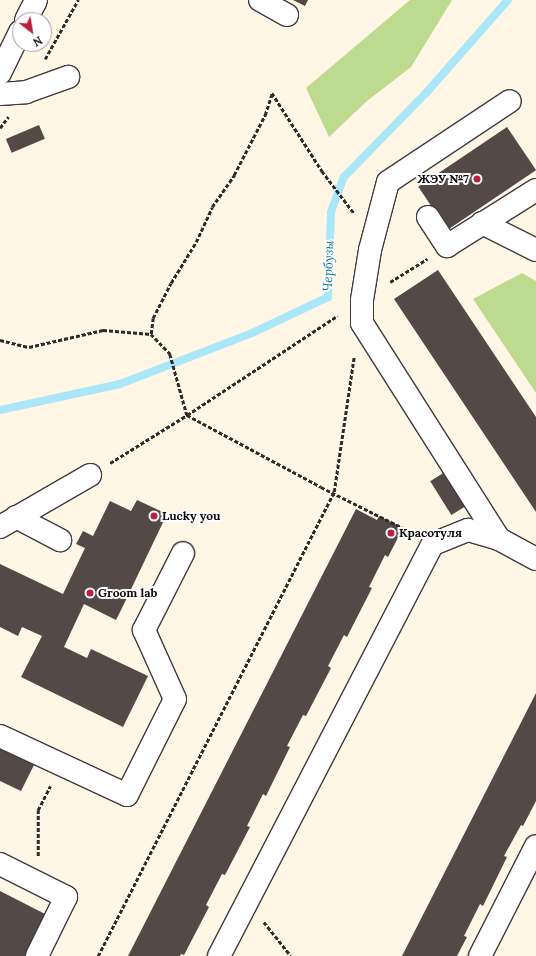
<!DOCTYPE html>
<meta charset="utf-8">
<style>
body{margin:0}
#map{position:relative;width:536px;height:956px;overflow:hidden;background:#fff6e6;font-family:Lora,serif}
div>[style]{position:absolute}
.forest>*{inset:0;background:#bddb8e}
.stream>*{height:8px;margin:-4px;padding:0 4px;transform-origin:4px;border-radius:4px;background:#a9e7f9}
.building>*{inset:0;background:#534946;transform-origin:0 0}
.path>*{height:2.5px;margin-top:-1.25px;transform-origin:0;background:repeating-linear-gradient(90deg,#2c2c2c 0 4px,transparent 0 6px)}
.roads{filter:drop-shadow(1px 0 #3d3d3d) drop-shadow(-1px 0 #3d3d3d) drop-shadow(0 1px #3d3d3d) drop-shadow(0 -1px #3d3d3d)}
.minor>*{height:22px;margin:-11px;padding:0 11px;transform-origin:11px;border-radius:11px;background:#fff}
.dots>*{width:11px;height:11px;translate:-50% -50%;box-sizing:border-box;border:2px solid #fff;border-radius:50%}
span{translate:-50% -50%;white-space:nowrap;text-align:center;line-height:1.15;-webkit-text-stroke:4px #fff;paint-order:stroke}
.poi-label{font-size:12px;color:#0a0a0a;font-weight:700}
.right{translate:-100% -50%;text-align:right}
.left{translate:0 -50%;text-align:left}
.water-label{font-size:13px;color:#10769f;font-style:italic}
.north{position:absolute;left:12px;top:12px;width:40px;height:40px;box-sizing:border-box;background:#fff;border:1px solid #9d9d9d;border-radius:50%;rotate:149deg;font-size:11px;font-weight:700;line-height:16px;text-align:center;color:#0a0a0a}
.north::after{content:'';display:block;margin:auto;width:14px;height:18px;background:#be1d3d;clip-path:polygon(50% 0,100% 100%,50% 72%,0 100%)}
</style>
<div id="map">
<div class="forest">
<div style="clip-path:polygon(410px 0,452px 0,411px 67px,367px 101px,329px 137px,306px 88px)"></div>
<div style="clip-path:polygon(522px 273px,536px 281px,536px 393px,473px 299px)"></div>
</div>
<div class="stream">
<div style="left:0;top:410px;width:123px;rotate:-12.2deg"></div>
<div style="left:120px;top:384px;width:142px;rotate:-21.1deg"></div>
<div style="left:252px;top:333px;width:84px;rotate:-25.3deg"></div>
<div style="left:328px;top:297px;width:85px;rotate:-88deg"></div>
<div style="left:331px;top:212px;width:37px;rotate:-70deg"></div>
<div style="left:344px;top:177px;width:117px;rotate:-45.7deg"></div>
<div style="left:426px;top:93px;width:124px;rotate:-48.6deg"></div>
</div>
<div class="building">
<div style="clip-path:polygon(293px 0,308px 0,305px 6px)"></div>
<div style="left:39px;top:125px;width:15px;height:36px;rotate:67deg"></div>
<div style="left:507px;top:127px;width:52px;height:107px;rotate:56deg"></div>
<div style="clip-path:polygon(438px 270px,536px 417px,536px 512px,394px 299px)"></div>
<div style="left:448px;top:470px;width:40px;height:21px;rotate:58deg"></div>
<div style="clip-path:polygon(137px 500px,167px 514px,123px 606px,116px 620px,84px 604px,64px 647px,87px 658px,91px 649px,148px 676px,123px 727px,21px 677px,42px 636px,22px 627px,18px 636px,0 627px,0 564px,63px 594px,85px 548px,76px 544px,83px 531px,93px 536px,110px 501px,131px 511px)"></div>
<div style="clip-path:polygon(356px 509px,377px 520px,379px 516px,403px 528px,388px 557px,385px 555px,369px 587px,372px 588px,347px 637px,344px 635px,328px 666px,331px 668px,306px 716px,303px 715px,287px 746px,290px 747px,266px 796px,263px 794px,247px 826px,250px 827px,225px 875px,222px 874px,206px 905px,209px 907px,184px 955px,181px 954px,180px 956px,128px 956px)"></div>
<div style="clip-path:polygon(536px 693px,536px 801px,523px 826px,521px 825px,504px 856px,507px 857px,483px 906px,480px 904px,464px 936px,467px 937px,457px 956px,402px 956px)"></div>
<div style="clip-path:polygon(0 749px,34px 765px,21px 791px,0 781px)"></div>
<div style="clip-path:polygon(0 891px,47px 915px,27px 956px,0 956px)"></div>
</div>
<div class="path">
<div style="left:45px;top:59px;width:68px;rotate:-60.8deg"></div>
<div style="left:272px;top:93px;width:93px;rotate:57.3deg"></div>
<div style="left:322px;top:171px;width:53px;rotate:52.7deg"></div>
<div style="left:0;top:128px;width:14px;rotate:-54deg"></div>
<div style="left:390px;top:282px;width:44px;rotate:-31.9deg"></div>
<div style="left:151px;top:334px;width:16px;rotate:-83deg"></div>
<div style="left:153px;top:318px;width:39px;rotate:-63deg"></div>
<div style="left:171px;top:283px;width:48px;rotate:-58.6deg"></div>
<div style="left:196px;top:242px;width:38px;rotate:-65deg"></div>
<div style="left:212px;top:207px;width:39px;rotate:-55deg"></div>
<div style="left:234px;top:175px;width:68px;rotate:-62.7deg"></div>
<div style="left:265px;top:115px;width:23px;rotate:-72deg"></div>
<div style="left:0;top:340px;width:30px;rotate:14deg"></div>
<div style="left:29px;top:347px;width:76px;rotate:-12.9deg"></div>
<div style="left:103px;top:330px;width:48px;rotate:4.8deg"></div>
<div style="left:151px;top:334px;width:28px;rotate:46deg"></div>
<div style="left:170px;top:354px;width:63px;rotate:74.4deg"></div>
<div style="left:187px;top:415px;width:152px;rotate:28.2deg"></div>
<div style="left:321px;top:487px;width:101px;rotate:26.6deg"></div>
<div style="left:110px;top:463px;width:91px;rotate:-31.9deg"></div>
<div style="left:187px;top:415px;width:180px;rotate:-33.4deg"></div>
<div style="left:38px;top:856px;width:46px;rotate:-90deg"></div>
<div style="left:38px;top:810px;width:27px;rotate:-63deg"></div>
<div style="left:264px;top:922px;width:43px;rotate:51.5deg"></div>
<div style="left:98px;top:956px;width:521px;rotate:-63.04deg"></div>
<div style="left:334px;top:492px;width:137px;rotate:-81.6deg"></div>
</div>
<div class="roads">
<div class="minor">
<div style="left:260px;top:0;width:31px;rotate:29deg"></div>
<div style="left:26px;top:20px;width:22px;rotate:-63deg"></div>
<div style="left:0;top:73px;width:46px;rotate:-64deg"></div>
<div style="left:0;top:94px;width:26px;rotate:-4deg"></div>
<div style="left:26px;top:92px;width:45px;rotate:-19.7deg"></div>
<div style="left:428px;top:217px;width:35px;rotate:57deg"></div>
<div style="left:447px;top:246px;width:105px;rotate:-32.2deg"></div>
<div style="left:482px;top:223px;width:60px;rotate:26.6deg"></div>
<div style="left:16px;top:517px;width:50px;rotate:27.6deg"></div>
<div style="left:0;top:527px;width:104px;rotate:-30deg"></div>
<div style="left:499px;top:539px;width:256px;rotate:-122.4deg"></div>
<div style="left:362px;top:323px;width:23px;rotate:-90deg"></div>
<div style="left:362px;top:300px;width:51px;rotate:-80.9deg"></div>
<div style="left:370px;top:250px;width:70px;rotate:-75.2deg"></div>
<div style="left:388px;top:182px;width:146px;rotate:-33.6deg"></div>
<div style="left:0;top:736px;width:140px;rotate:24.9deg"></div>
<div style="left:127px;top:795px;width:107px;rotate:-63.4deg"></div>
<div style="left:175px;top:699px;width:76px;rotate:-114.2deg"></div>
<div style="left:144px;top:630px;width:86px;rotate:-63.1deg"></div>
<div style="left:0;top:864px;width:74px;rotate:26.6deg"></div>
<div style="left:66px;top:897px;width:66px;rotate:116.2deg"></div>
<div style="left:219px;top:956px;width:464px;rotate:-62.6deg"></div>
<div style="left:433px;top:544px;width:38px;rotate:-22deg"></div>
<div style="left:468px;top:530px;width:32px;rotate:16deg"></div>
<div style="left:499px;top:539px;width:42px;rotate:28.4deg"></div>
<div style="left:480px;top:956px;width:123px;rotate:-63deg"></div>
</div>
</div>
<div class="dots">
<div style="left:477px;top:179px;background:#be1d3d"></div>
<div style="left:154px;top:516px;background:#be1d3d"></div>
<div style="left:391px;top:533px;background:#be1d3d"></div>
<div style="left:90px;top:593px;background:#be1d3d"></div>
</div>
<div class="poi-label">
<span class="right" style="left:469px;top:179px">ЖЭУ №7</span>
<span class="left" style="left:162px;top:516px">Lucky you</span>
<span class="left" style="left:399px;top:533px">Красотуля</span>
<span class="left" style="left:98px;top:593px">Groom lab</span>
</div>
<div class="water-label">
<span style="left:329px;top:266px;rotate:-88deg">Чербузы</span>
</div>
<div class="north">N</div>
</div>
